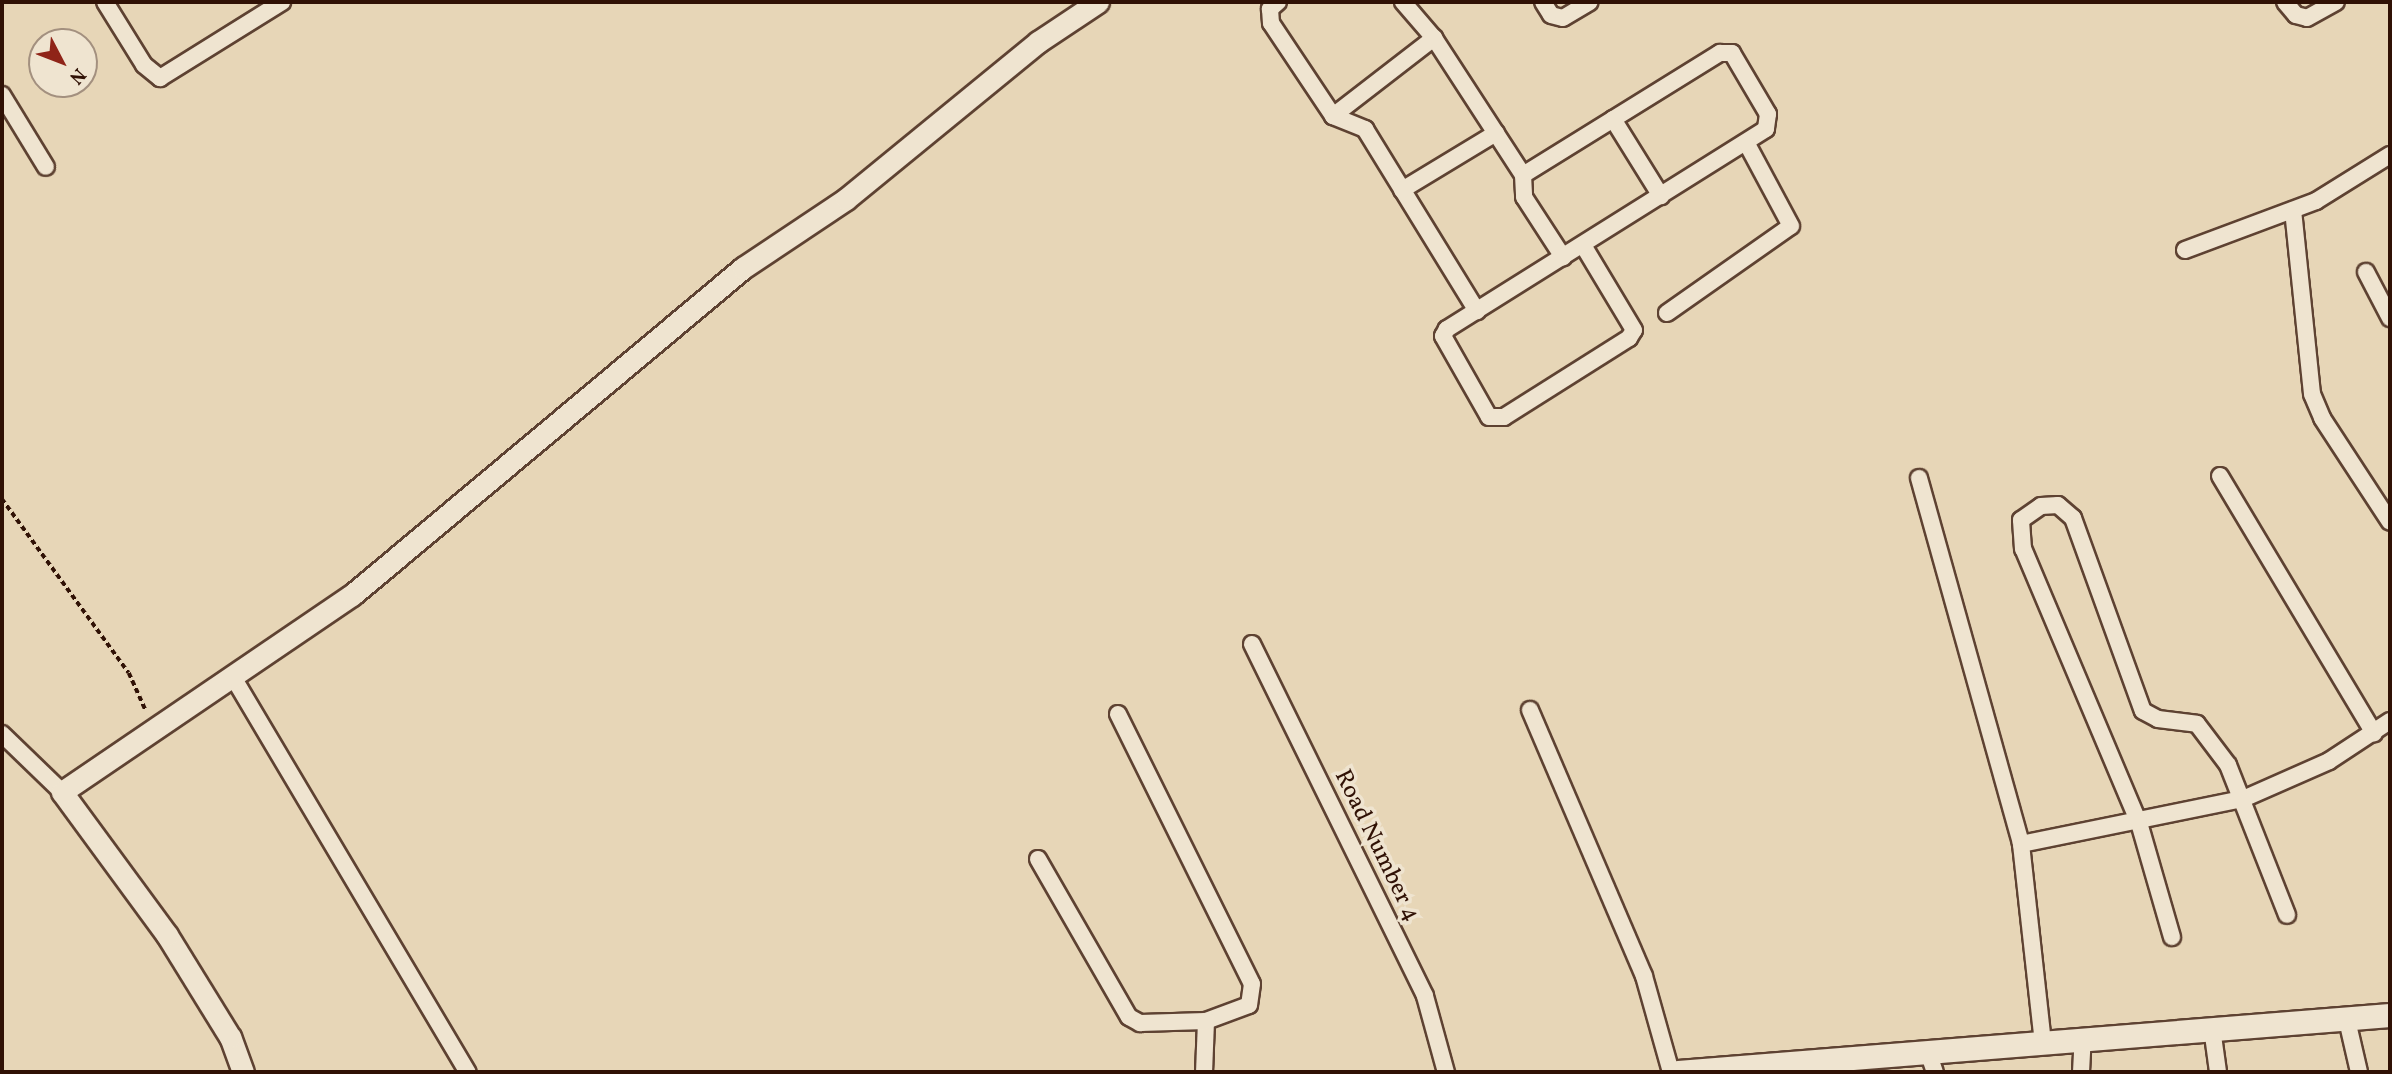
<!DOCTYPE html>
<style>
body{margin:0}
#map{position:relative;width:2392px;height:1074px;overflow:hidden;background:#e7d6b7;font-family:Vollkorn,serif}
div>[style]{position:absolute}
.path>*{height:3.5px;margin-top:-1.75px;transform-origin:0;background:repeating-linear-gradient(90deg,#301105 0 5px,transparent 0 8.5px)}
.roads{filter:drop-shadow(2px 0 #5e4232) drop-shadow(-2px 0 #5e4232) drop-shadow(0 2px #5e4232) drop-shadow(0 -2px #5e4232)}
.minor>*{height:16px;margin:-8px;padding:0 8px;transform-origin:8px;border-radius:8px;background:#efe4d0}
.tertiary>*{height:21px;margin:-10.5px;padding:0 10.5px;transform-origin:10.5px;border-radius:10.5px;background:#efe4d0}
.secondary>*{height:23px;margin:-11.5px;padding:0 11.5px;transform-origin:11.5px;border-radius:11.5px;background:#efe4d0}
span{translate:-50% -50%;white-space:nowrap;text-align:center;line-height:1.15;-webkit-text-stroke:7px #efe4d0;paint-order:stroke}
.street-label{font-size:24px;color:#301105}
.frame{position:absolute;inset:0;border:4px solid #301105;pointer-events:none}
.north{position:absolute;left:28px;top:28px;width:70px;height:70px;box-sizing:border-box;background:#efe4d0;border:2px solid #a3907f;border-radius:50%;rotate:132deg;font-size:19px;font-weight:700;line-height:28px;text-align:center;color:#301105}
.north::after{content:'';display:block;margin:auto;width:24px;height:32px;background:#8f2418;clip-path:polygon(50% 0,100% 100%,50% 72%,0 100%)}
</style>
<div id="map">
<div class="path">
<div style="left:2px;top:499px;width:215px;rotate:53.9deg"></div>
<div style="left:129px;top:673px;width:42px;rotate:65.9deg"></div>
</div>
<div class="roads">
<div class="minor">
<div style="left:105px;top:2px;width:74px;rotate:58.2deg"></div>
<div style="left:144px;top:65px;width:21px;rotate:39deg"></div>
<div style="left:160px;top:78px;width:144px;rotate:-31.9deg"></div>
<div style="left:1278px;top:2px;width:11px;rotate:139deg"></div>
<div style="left:1270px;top:9px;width:14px;rotate:86deg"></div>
<div style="left:1271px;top:23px;width:112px;rotate:56.3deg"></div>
<div style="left:1333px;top:116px;width:35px;rotate:22deg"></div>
<div style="left:1365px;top:129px;width:214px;rotate:58.4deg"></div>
<div style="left:1403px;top:2px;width:48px;rotate:49.3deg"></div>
<div style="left:1434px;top:38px;width:163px;rotate:57deg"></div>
<div style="left:1523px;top:175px;width:22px;rotate:87deg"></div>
<div style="left:1524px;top:197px;width:72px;rotate:57deg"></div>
<div style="left:1543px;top:2px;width:15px;rotate:58deg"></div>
<div style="left:1551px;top:15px;width:12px;rotate:14deg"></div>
<div style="left:1563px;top:18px;width:31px;rotate:-31deg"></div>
<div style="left:2285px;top:2px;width:17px;rotate:50deg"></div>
<div style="left:2296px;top:15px;width:11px;rotate:15deg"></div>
<div style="left:2307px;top:18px;width:33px;rotate:-29deg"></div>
<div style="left:2px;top:95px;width:84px;rotate:58.6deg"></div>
<div style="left:1333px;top:116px;width:128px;rotate:-37.7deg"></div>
<div style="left:1613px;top:119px;width:91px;rotate:58.1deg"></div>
<div style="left:1523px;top:175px;width:232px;rotate:-31.8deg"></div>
<div style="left:1720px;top:53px;width:12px"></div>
<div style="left:1732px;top:53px;width:71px;rotate:59.5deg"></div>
<div style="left:1768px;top:114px;width:15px;rotate:98deg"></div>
<div style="left:1766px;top:129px;width:377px;rotate:147.9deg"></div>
<div style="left:1447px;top:329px;width:8px;rotate:120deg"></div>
<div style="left:1443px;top:336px;width:93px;rotate:60.4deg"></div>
<div style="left:1489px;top:417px;width:15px"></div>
<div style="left:1504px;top:417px;width:148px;rotate:-32.3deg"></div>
<div style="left:1629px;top:338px;width:9px;rotate:-58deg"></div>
<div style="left:1634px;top:330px;width:99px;rotate:-121deg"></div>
<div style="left:1402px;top:190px;width:110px;rotate:-31.2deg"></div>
<div style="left:2293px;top:210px;width:185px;rotate:84.1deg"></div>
<div style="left:2312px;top:394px;width:26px;rotate:67deg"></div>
<div style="left:2322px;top:418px;width:124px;rotate:56.8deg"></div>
<div style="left:2185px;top:250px;width:140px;rotate:-20.5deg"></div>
<div style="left:2316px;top:201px;width:87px;rotate:-31.9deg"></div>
<div style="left:2366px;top:272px;width:52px;rotate:62.4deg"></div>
<div style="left:1667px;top:313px;width:151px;rotate:-35.1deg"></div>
<div style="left:1791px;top:226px;width:95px;rotate:-118.2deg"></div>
<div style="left:2220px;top:476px;width:300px;rotate:59.1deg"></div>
<div style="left:1919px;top:478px;width:380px;rotate:74.4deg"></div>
<div style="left:2021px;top:844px;width:200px;rotate:83.7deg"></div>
<div style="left:1252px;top:644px;width:392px;rotate:63.8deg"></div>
<div style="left:1425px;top:996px;width:79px;rotate:74.6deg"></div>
<div style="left:233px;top:677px;width:460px;rotate:59.3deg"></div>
<div style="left:1530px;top:710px;width:289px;rotate:66.8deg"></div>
<div style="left:1644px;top:976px;width:100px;rotate:74.3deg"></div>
<div style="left:1118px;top:714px;width:301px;rotate:63.6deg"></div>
<div style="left:1252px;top:984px;width:21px;rotate:98deg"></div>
<div style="left:1249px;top:1005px;width:46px;rotate:159.6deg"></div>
<div style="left:1206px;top:1021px;width:51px;rotate:92.2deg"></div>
<div style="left:2px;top:734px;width:83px;rotate:44deg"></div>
<div style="left:2021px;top:844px;width:227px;rotate:-11.5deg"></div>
<div style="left:2243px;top:799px;width:94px;rotate:-23.8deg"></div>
<div style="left:2329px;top:761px;width:73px;rotate:-33.3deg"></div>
<div style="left:1038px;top:859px;width:182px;rotate:60.1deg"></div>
<div style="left:1129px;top:1017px;width:13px;rotate:29deg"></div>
<div style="left:1140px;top:1023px;width:66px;rotate:-1.7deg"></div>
<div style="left:2172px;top:937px;width:119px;rotate:-106.1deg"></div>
<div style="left:2139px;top:823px;width:298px;rotate:-112.9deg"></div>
<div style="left:2023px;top:549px;width:29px;rotate:-94deg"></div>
<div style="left:2021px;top:520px;width:24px;rotate:-35deg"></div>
<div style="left:2041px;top:506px;width:17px;rotate:-3deg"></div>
<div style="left:2058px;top:505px;width:20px;rotate:41deg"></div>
<div style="left:2073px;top:518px;width:205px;rotate:70.1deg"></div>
<div style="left:2143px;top:711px;width:17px;rotate:28deg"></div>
<div style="left:2158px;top:719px;width:39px;rotate:7deg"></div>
<div style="left:2197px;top:724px;width:51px;rotate:52.9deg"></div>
<div style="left:2228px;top:765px;width:161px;rotate:68.5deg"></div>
<div style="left:2347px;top:1020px;width:53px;rotate:77deg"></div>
<div style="left:2212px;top:1028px;width:44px;rotate:82.2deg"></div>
<div style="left:1928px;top:1052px;width:21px;rotate:71deg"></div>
<div style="left:2081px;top:1072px;width:34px;rotate:-87deg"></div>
</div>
<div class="tertiary">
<div style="left:243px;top:1072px;width:37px;rotate:-110deg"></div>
<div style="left:230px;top:1037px;width:120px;rotate:-121.7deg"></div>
<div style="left:167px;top:935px;width:177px;rotate:-126.3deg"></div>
<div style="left:62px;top:792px;width:351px;rotate:-34.2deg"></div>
<div style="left:352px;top:595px;width:510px;rotate:-39.91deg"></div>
<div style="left:743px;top:268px;width:124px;rotate:-33.8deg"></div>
<div style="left:846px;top:199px;width:248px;rotate:-39.3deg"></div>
<div style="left:1038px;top:42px;width:72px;rotate:-33.7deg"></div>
</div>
<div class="secondary">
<div style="left:1678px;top:1072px;width:714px;rotate:-4.58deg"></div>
</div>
</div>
<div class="street-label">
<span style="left:1376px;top:846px;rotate:64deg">Road Number 4</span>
</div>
<div class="frame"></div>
<div class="north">N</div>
</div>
